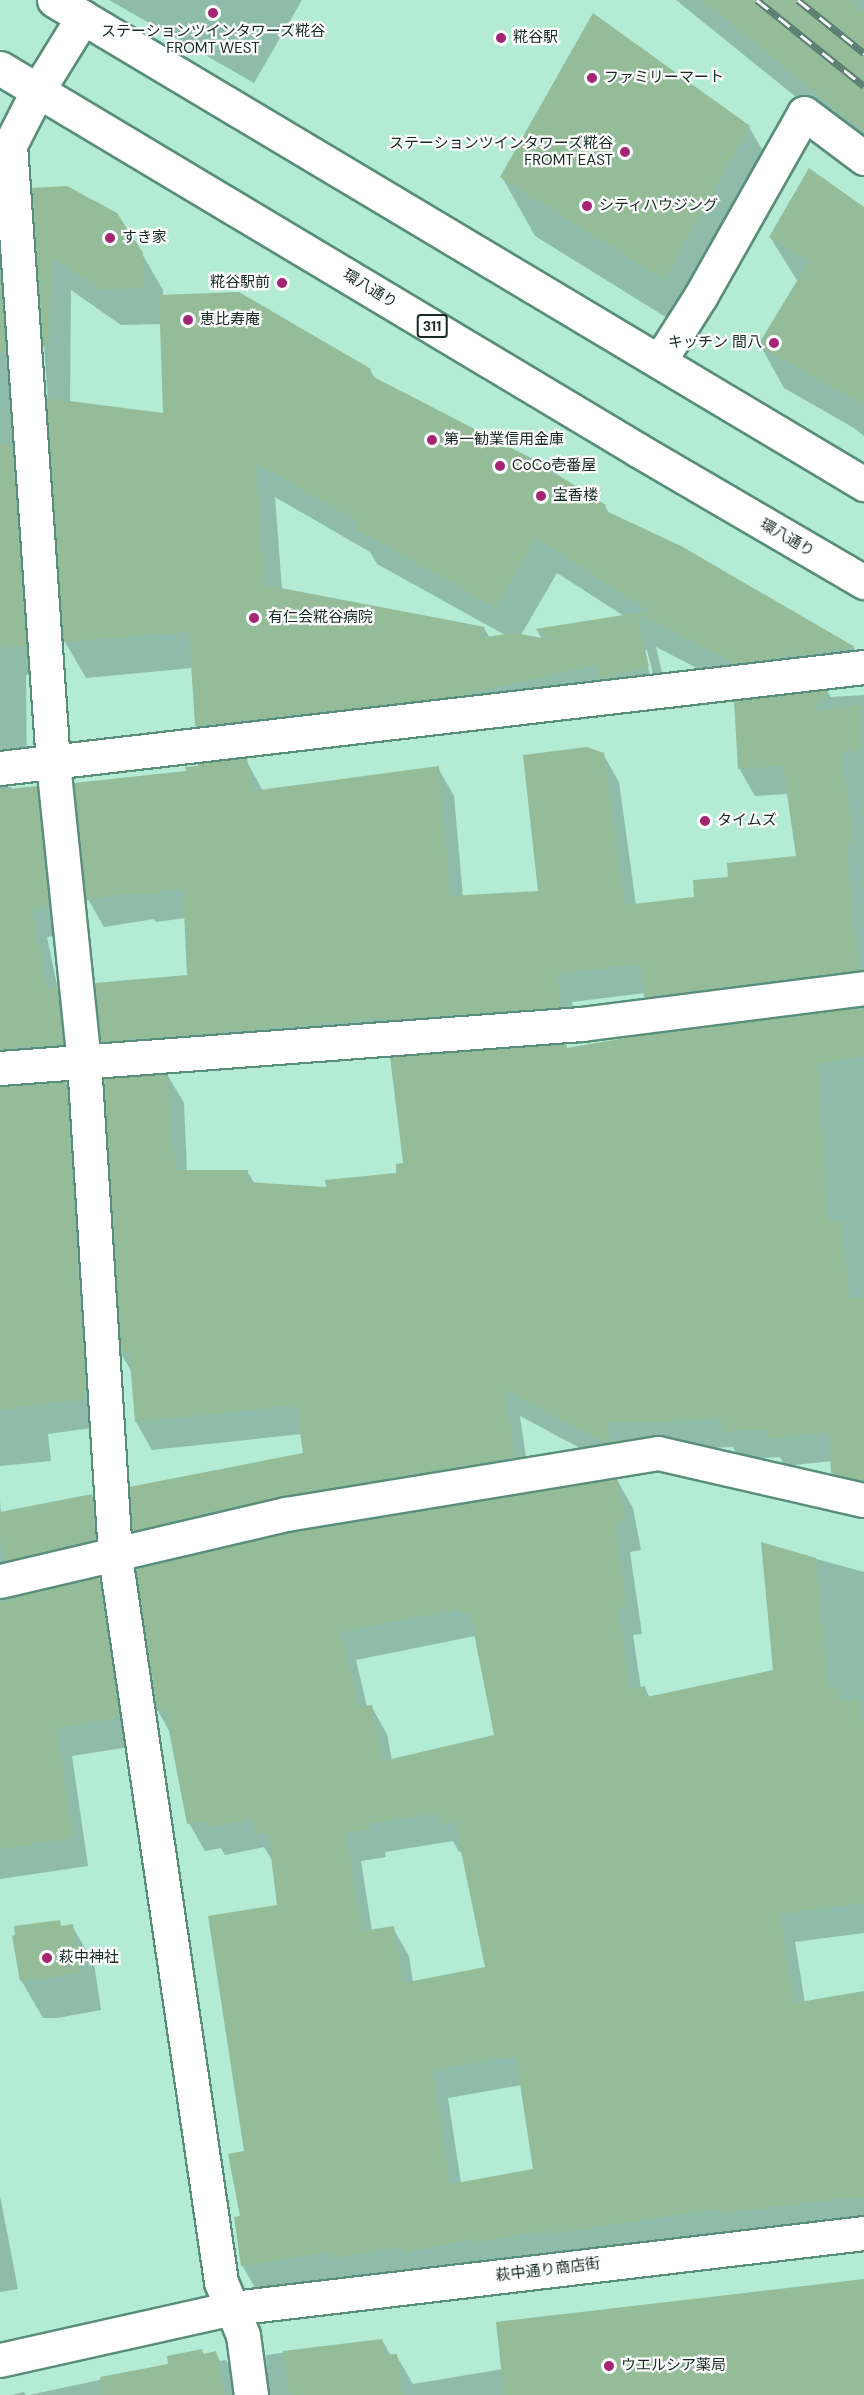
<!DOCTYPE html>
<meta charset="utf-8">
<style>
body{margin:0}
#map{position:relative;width:864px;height:2395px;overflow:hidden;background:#b3ebd5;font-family:"DM Sans","Noto Sans JP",sans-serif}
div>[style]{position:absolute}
.shadow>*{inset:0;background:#0003}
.building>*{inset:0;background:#94bc99}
.roads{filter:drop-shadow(2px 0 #598e7a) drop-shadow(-2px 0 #598e7a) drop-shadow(0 2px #598e7a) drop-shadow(0 -2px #598e7a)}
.minor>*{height:33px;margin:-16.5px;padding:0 16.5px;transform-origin:16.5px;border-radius:16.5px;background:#fff}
.tertiary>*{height:33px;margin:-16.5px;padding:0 16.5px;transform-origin:16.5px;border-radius:16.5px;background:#fff}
.primary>*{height:33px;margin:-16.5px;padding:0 16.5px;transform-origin:16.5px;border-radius:16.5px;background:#fff}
.rail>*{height:7px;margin-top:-3.5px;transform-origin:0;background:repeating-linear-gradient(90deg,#fefefe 0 14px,#597e71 0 28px);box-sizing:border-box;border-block:2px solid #597e71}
.dots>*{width:16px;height:16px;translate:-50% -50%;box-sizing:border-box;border:3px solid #fefefe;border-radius:50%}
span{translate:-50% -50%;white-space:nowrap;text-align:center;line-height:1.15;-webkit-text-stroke:4.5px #fefefe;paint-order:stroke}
.shield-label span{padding:2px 4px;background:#fefefe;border:2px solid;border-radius:4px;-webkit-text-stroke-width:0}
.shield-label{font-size:14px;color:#142a23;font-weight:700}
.poi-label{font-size:15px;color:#142a23}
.left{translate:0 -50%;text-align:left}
.right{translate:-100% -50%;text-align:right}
.street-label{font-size:15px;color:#142a23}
</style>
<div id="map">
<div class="shadow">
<div style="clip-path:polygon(109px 0,302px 0,254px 83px)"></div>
<div style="clip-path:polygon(676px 0,864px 0,864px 152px)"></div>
<div style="clip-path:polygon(749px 127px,783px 185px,698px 337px,535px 236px,502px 177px)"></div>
<div style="clip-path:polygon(0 181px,41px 674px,26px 675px,27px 776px,5px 781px,0 787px,11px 787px,13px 790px,36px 788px,52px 816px,64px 934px,47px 937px,58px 990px,73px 1016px,79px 1072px,5px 1081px,0 1087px)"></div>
<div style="clip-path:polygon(evenodd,33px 189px,142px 254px,163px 290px,163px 296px,370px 370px,376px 380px,605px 506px,610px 515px,681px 547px,854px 648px,864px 665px,864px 684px,826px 689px,831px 697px,864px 695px,864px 999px,662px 1024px,645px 993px,572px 1002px,577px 1034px,118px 1069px,102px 1041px,188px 976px,186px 918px,156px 922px,154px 919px,104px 927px,88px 899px,187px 772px,218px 763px,196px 726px,192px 668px,86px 678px,65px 642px,33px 189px,71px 290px,121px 325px,161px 324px,165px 415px,70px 403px,71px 290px,33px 189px,275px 497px,370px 552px,377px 564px,505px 635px,490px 638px,484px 628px,282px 590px,275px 497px,33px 189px,557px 573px,624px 616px,537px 630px,542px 639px,521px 635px,557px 573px,33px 189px,656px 647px,752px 696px,755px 700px,739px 768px,755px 796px,789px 794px,797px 858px,730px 879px,696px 898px,636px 905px,619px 782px,603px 754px,540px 892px,463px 897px,454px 796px,438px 768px,263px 791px,245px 758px,479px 731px,614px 701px,621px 714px,669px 703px,656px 647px,33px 189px,644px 650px,647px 650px,653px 674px,650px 675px,644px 650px)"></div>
<div style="clip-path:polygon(864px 209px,864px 436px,854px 428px,784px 388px,760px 345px,798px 282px,770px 237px)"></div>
<div style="clip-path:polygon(864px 1008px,864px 1496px,848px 1497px,832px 1469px,832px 1461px,785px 1466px,780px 1457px,740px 1459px,733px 1447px,622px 1451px,621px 1470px,520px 1416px,530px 1485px,299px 1523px,150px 1558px,134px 1530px,305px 1455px,302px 1434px,152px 1450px,136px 1422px,133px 1374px,123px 1357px,105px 1080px,168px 1076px,184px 1103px,187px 1172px,247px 1171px,255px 1184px,327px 1189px,398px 1174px,404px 1165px,567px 1049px)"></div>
<div style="clip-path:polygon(66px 1083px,82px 1111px,99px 1427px,48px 1434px,51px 1461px,0 1466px,0 1088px)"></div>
<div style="clip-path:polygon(evenodd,617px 1480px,633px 1508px,641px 1550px,630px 1552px,642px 1634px,633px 1635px,641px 1689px,645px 1688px,650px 1698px,775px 1671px,762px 1544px,864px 1572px,864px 1933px,795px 1942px,805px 2003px,864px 1993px,864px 2225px,258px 2293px,242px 2265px,242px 2218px,246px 2152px,278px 1906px,273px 1862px,264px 1847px,225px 1855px,221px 1848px,205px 1851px,189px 1823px,171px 1734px,158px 1711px,617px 1480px,475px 1636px,496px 1737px,392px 1760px,387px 1734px,371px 1706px,367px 1707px,356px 1660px,475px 1636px,617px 1480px,453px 1841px,459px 1852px,463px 1851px,487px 1968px,413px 1983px,409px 1956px,393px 1928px,372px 1931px,361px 1861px,386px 1857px,385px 1852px,453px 1841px,617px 1480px,522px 2085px,535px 2171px,461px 2183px,448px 2098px,522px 2085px)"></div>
<div style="clip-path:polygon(92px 1496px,108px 1524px,110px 1568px,3px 1596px,0 1600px,0 1500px,1px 1514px)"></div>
<div style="clip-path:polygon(98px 1579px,115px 1607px,135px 1746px,72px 1756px,88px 1866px,0 1879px,0 1601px)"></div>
<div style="clip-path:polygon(59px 1922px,62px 1928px,72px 1926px,94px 1963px,101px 2010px,57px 2018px,43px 2018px,21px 1980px)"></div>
<div style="clip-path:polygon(0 2196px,18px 2289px,0 2292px)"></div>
<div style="clip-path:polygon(864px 2280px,864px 2395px,269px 2395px,266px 2355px,382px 2340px,391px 2356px,396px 2355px,413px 2384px,503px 2369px)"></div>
<div style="clip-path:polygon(202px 2351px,204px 2355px,216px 2353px,220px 2361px,226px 2360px,244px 2395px,29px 2395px,170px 2365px)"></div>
<div style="clip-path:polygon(24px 2392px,26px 2395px,12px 2395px)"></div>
</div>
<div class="building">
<div style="clip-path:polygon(701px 0,848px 0,864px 13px,864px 132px)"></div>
<div style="clip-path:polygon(593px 13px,750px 126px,664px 280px,500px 177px)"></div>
<div style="clip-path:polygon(809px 168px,864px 207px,864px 406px,758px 345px,809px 261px,769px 237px)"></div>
<div style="clip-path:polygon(67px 186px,117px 213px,143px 253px,144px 288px,99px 289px,51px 256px,50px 346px,43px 347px,32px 188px)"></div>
<div style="clip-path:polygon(0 271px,6px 351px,0 352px)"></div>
<div style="clip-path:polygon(evenodd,239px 292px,371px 369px,368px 374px,531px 458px,606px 505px,604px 510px,681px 546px,855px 647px,732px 664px,732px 661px,637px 613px,649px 667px,599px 679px,596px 665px,458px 696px,195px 726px,189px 632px,63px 642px,46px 398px,163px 413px,159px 295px,239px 292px,256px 463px,358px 522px,354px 528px,496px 608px,536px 538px,649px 611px,535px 629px,554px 640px,514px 633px,479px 638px,485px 627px,265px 585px,256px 463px)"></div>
<div style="clip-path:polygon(0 444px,12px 444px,26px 646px,0 648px)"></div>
<div style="clip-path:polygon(828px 690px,815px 711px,861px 704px,861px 750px,841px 754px,855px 843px,847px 845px,858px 970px,644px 997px,640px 964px,557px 974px,561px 1007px,386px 1020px,385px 1018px,101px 1042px,95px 983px,187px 975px,183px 889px,138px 895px,138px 892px,86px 900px,74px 783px,186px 771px,185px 767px,198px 766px,197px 764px,247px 758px,253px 791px,439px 766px,451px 896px,538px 891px,523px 755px,587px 747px,604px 753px,625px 905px,694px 897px,693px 880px,728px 877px,727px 863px,796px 856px,783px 766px,738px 769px,734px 701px)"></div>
<div style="clip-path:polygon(37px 786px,49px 906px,32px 909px,47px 988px,57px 987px,63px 1044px,0 1049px,0 790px)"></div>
<div style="clip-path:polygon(864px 1007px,864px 1056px,818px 1064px,828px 1221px,841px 1220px,850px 1299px,864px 1298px,864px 1481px,831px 1473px,829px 1432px,768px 1439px,767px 1429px,723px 1432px,722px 1419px,607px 1423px,610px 1442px,604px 1443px,505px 1390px,515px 1457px,283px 1496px,132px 1531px,129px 1487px,303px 1453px,296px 1405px,135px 1422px,129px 1349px,121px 1357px,104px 1079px,168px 1074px,173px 1155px,175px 1155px,176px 1170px,248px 1170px,248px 1182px,326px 1187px,325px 1180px,396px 1173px,396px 1164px,403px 1163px,390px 1057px,566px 1044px,567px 1048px,649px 1034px)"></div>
<div style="clip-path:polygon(66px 1082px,86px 1396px,83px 1399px,0 1410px,0 1087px)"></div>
<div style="clip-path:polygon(evenodd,617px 1479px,626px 1522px,615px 1524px,627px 1606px,618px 1608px,631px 1689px,645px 1686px,647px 1697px,773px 1670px,761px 1542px,816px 1558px,829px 1688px,838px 1687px,839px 1701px,860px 1698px,864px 1735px,864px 1903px,780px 1914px,794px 2003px,864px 1991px,864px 2196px,718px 2214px,718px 2209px,549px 2234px,549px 2230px,474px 2243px,474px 2239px,403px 2253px,402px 2247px,330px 2259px,329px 2252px,241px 2266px,234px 2217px,240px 2216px,228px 2154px,244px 2151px,208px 1916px,277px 1905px,268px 1832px,255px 1835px,252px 1819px,207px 1828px,206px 1820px,187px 1824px,165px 1710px,157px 1711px,136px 1568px,290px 1532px,617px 1479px,460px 1609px,461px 1615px,470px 1613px,494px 1735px,383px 1761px,372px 1705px,359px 1707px,341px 1632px,460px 1609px,617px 1479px,439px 1813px,442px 1825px,455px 1822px,485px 1967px,403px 1983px,394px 1926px,362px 1931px,346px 1833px,371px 1829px,370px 1824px,439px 1813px,617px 1479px,508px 2057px,516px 2058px,533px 2169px,450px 2184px,433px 2070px,508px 2057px)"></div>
<div style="clip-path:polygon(92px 1494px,95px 1539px,5px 1561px,0 1537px,0 1512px)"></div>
<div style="clip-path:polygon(99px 1577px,120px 1718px,57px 1728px,73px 1838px,0 1849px,0 1603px,12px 1601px,12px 1598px)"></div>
<div style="clip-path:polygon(60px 1920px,61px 1926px,73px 1924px,81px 1972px,34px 1981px,34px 1979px,20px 1981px,12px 1936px,15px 1935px,14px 1926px)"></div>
<div style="clip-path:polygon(864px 2279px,864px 2395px,504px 2395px,496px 2322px)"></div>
<div style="clip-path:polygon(382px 2339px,384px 2355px,397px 2354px,403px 2395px,289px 2395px,283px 2351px)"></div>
<div style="clip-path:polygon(202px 2349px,203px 2354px,216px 2351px,225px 2395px,102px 2395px,100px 2377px,168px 2364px,167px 2356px)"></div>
</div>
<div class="roads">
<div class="minor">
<div style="left:83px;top:17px;width:86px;rotate:121.7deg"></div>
<div style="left:38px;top:90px;width:62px;rotate:117deg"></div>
<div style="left:10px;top:145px;width:619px;rotate:86.02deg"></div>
<div style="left:53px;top:763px;width:301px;rotate:84.1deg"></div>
<div style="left:84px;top:1062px;width:495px;rotate:86.4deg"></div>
<div style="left:115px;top:1556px;width:734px;rotate:81.69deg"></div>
<div style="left:221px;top:2282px;width:57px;rotate:67.5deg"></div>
<div style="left:243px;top:2335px;width:61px;rotate:82.4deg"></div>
<div style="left:660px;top:360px;width:75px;rotate:-57.6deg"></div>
<div style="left:700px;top:297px;width:211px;rotate:-60.5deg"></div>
<div style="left:804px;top:113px;width:75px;rotate:36.9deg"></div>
<div style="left:0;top:768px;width:870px;rotate:-6.67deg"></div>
<div style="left:0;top:1068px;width:583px;rotate:-4.33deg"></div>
<div style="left:581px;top:1024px;width:285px;rotate:-7.2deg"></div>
<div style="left:0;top:1581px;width:294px;rotate:-13.2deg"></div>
<div style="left:286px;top:1514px;width:377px;rotate:-9.3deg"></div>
<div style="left:658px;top:1453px;width:211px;rotate:12.9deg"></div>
</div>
<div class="tertiary">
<div style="left:0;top:2360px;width:239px;rotate:-12.6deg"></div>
<div style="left:233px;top:2308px;width:635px;rotate:-6.78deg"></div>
</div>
<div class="primary">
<div style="left:54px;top:0;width:944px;rotate:30.86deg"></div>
<div style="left:0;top:68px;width:744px;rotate:30.91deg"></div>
<div style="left:638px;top:450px;width:262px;rotate:30.3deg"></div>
</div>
</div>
<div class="rail">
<div style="left:757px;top:0;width:137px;rotate:38.8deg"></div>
<div style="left:798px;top:0;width:85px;rotate:38.8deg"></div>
</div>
<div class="dots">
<div style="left:213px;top:13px;background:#a62573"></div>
<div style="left:501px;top:38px;background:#a62573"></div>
<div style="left:592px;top:78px;background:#a62573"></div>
<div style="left:625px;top:152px;background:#a62573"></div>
<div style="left:587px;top:206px;background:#a62573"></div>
<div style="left:110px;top:238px;background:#a62573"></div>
<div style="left:282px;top:283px;background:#a62573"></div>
<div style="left:188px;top:320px;background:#a62573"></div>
<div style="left:774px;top:343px;background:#a62573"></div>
<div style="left:432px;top:440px;background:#a62573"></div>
<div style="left:500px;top:466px;background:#a62573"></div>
<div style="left:541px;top:496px;background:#a62573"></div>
<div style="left:254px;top:618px;background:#a62573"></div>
<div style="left:705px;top:821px;background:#a62573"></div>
<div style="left:47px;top:1958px;background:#a62573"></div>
<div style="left:609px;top:2366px;background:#a62573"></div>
</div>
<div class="shield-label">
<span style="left:432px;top:326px">311</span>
</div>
<div class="poi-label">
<span style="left:213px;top:40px">ステーションツインタワーズ糀谷<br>FROMT WEST</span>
<span class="left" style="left:513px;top:38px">糀谷駅</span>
<span class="left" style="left:604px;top:78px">ファミリーマート</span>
<span class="right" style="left:613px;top:152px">ステーションツインタワーズ糀谷<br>FROMT EAST</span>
<span class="left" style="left:599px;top:206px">シティハウジング</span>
<span class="left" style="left:122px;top:238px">すき家</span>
<span class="right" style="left:270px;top:283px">糀谷駅前</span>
<span class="left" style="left:200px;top:320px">恵比寿庵</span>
<span class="right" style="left:762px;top:343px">キッチン 間八</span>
<span class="left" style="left:444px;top:440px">第一勧業信用金庫</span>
<span class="left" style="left:512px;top:466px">CoCo壱番屋</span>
<span class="left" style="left:553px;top:496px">宝香楼</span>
<span class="left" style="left:268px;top:618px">有仁会糀谷病院</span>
<span class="left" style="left:717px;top:821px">タイムズ</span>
<span class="left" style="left:59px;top:1958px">萩中神社</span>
<span class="left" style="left:621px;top:2366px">ウエルシア薬局</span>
</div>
<div class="street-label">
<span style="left:370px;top:289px;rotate:31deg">環八通り</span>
<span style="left:787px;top:538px;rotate:30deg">環八通り</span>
<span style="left:548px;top:2270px;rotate:-7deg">萩中通り商店街</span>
</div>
</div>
